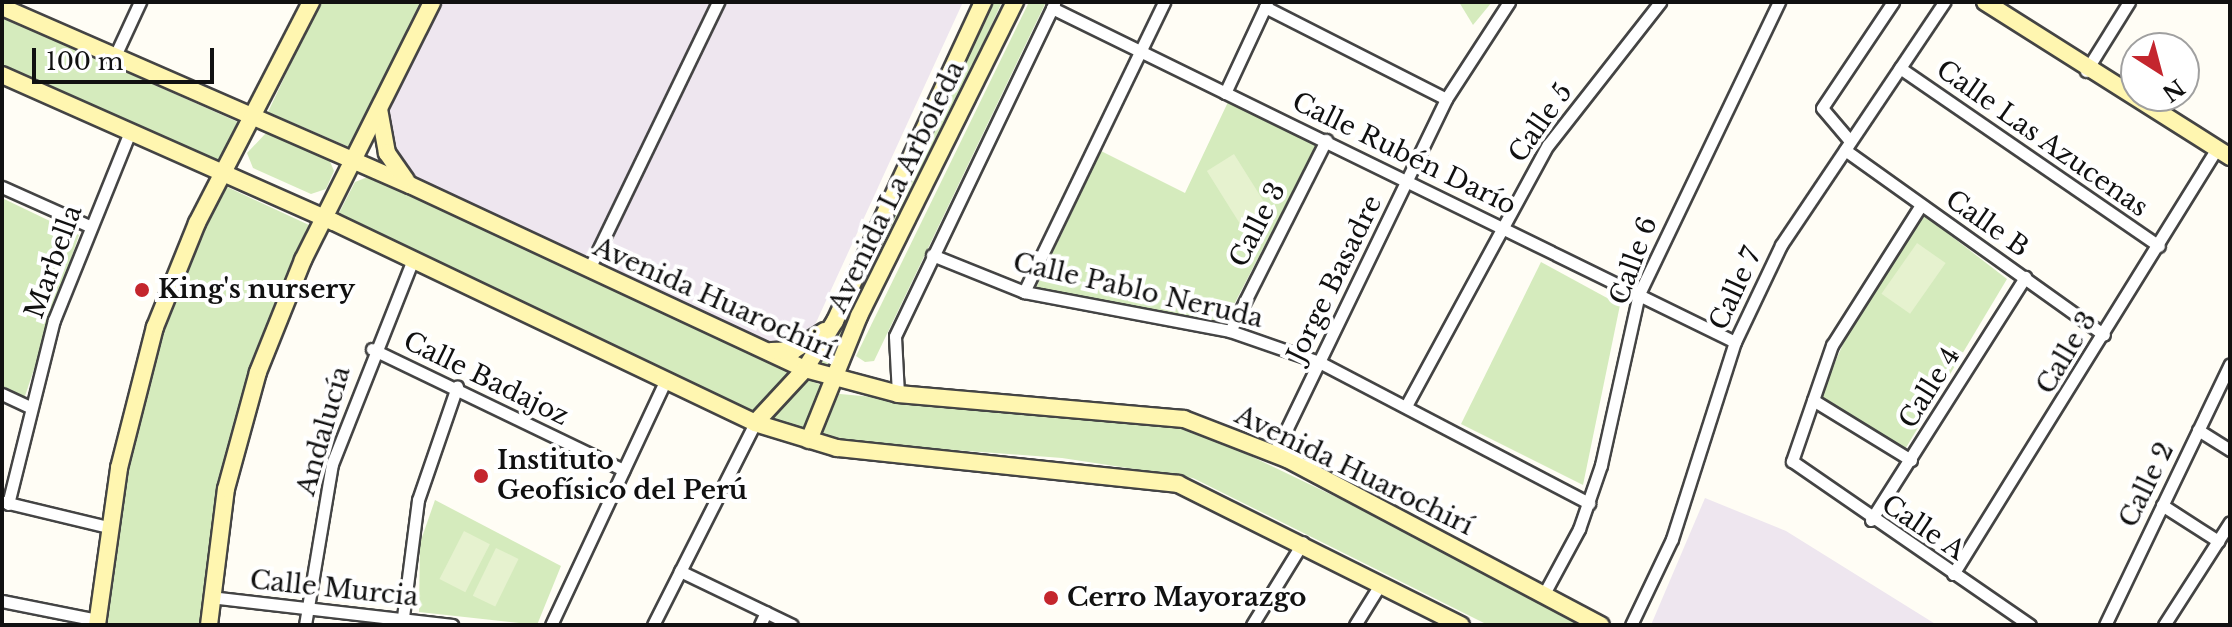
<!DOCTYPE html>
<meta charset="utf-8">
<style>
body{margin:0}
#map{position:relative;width:2232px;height:627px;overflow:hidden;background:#fffdf5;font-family:"Libre Baskerville",serif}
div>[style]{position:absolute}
.industrial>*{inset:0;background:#eee6ef}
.green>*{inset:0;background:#d5ebbd;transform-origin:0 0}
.pitch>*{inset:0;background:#e6f2cf;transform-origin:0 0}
.roads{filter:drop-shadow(2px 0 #444) drop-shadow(-2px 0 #444) drop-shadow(0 2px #444) drop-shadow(0 -2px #444)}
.street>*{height:11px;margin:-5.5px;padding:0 5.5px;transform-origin:5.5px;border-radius:5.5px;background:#fff}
.secondary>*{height:16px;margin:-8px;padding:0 8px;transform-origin:8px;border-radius:8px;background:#fff6b0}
.dots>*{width:22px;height:22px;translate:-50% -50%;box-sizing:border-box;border:4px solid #fff;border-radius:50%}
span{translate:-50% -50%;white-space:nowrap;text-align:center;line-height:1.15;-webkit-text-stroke:8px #fff;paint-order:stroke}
.street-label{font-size:26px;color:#111}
.poi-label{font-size:26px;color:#111;font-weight:700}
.left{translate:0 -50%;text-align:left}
.frame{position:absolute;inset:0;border:4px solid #111;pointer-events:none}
.north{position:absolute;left:2120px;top:32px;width:80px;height:80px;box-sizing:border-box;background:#fff;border:2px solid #a0a0a0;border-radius:50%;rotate:144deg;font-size:22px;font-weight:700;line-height:32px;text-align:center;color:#111}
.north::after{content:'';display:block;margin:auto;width:28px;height:36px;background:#c4262e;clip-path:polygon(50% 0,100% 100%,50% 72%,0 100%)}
.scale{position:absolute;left:32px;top:48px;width:182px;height:36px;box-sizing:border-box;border:4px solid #111;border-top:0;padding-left:10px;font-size:24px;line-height:28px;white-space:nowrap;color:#111;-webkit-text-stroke:6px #fff;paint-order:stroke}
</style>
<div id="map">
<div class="industrial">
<div style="clip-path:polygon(442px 2px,963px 2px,814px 327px,781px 344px,738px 333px,416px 180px,388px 137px,389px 109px)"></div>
<div style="clip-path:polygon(1705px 498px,1786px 531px,1937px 625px,1651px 625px)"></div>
</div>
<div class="green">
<div style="clip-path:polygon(320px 2px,425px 2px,354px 149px,268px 112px)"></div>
<div style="clip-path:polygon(990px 2px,1002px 2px,831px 373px,818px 365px)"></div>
<div style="clip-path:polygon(1029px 2px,1046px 2px,874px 361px,865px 362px,856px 356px)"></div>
<div style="clip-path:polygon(1459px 2px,1492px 2px,1473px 25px)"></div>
<div style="left:2px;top:17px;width:260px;height:53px;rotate:24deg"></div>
<div style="clip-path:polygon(1228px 102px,1317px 144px,1225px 322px,1035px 290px,1101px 151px,1185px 193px)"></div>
<div style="clip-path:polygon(267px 132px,329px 159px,334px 171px,326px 189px,311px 194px,253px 168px,247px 153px)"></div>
<div style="clip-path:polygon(370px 176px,840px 394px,1186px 425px,1540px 595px,1584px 625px,1488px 625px,1193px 478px,1062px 458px,861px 443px,768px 421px,339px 213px,355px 182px)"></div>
<div style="clip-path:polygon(225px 186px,309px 225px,241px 398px,218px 486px,201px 625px,105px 625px,135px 428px,175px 296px)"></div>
<div style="clip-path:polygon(2px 198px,79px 235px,24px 399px,2px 388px)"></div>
<div style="clip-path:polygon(1920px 212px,2007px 279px,1904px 451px,1819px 399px,1865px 294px)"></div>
<div style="clip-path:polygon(1541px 262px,1620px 305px,1583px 485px,1461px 424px)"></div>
<div style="clip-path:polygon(435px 500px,561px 566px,537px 625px,419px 612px,420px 543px)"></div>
</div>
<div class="pitch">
<div style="left:1234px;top:154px;width:65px;height:32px;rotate:58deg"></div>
<div style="left:1917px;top:243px;width:35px;height:62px;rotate:35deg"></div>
<div style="left:464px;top:531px;width:29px;height:54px;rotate:27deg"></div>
<div style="left:496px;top:548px;width:25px;height:53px;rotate:26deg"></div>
</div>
<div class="roads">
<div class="street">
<div style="left:1265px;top:7px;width:203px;rotate:26.9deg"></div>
<div style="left:1052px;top:8px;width:760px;rotate:26.06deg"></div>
<div style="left:114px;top:58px;width:62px;rotate:-65.1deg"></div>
<div style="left:1900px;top:68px;width:314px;rotate:34.5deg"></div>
<div style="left:2086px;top:71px;width:81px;rotate:-58.1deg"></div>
<div style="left:1225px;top:93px;width:99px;rotate:-65deg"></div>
<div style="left:1850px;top:141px;width:43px;rotate:-130.3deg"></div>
<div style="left:1822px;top:108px;width:128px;rotate:-56.2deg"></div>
<div style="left:1845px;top:150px;width:318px;rotate:35.5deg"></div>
<div style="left:2px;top:187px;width:95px;rotate:24.1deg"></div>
<div style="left:1921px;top:205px;width:166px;rotate:122.4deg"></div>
<div style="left:1832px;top:345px;width:123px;rotate:109deg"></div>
<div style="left:1792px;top:461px;width:289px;rotate:34.6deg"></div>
<div style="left:932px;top:255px;width:99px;rotate:21.9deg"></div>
<div style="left:1024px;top:292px;width:210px;rotate:10.7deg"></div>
<div style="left:1230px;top:331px;width:94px;rotate:19.2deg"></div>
<div style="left:1319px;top:362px;width:305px;rotate:27.6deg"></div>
<div style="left:589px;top:269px;width:297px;rotate:-64.2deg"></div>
<div style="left:1024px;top:292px;width:322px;rotate:-64.2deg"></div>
<div style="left:1230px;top:331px;width:214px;rotate:-63.3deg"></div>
<div style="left:372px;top:349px;width:279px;rotate:25.7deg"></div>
<div style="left:2px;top:394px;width:31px;rotate:25deg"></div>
<div style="left:898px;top:394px;width:58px;rotate:-93deg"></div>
<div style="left:895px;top:336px;width:368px;rotate:-64.4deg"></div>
<div style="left:1813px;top:400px;width:115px;rotate:31.5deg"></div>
<div style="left:1406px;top:406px;width:297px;rotate:-61.5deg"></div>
<div style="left:1548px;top:145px;width:182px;rotate:-51.9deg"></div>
<div style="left:2198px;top:430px;width:38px;rotate:32deg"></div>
<div style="left:1275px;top:453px;width:393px;rotate:-64.2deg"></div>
<div style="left:1446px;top:99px;width:116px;rotate:-57deg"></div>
<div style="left:4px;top:502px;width:107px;rotate:13.5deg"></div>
<div style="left:8px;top:504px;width:190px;rotate:-76deg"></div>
<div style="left:54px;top:320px;width:203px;rotate:-68deg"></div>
<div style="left:2162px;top:505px;width:67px;rotate:32.7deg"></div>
<div style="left:1871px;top:520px;width:288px;rotate:-57.6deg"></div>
<div style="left:680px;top:571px;width:124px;rotate:25.7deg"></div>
<div style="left:1953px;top:574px;width:497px;rotate:-58.2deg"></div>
<div style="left:1545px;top:592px;width:72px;rotate:-61.6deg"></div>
<div style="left:1579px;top:529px;width:68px;rotate:-71deg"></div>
<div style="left:1601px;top:465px;width:175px;rotate:-77.5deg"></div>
<div style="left:1639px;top:294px;width:324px;rotate:-64.4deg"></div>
<div style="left:210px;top:597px;width:244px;rotate:6.6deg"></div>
<div style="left:2px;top:601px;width:97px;rotate:11.3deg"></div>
<div style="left:403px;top:617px;width:118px;rotate:-82.7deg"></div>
<div style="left:418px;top:500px;width:120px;rotate:-71deg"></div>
<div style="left:305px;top:625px;width:163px;rotate:-80.5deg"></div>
<div style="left:332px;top:464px;width:220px;rotate:-68.4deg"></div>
<div style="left:551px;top:625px;width:272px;rotate:-64.9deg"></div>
<div style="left:653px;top:625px;width:226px;rotate:-63.2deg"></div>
<div style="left:760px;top:625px;width:14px;rotate:-65deg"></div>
<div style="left:1252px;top:625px;width:97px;rotate:-58.4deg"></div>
<div style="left:1355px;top:625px;width:49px;rotate:-58.2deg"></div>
<div style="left:1631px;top:625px;width:95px;rotate:-64.5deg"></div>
<div style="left:1672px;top:539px;width:207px;rotate:-72.3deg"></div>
<div style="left:1735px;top:342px;width:107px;rotate:-64.6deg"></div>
<div style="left:1781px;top:245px;width:293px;rotate:-56.1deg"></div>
<div style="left:2105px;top:625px;width:289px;rotate:-64.4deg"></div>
<div style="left:2164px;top:625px;width:122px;rotate:-57.3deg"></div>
</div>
<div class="secondary">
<div style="left:1985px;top:2px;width:290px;rotate:32.3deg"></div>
<div style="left:2px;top:7px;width:445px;rotate:23.6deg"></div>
<div style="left:410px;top:185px;width:436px;rotate:25deg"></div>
<div style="left:805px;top:369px;width:96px;rotate:15deg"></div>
<div style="left:898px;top:394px;width:287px;rotate:5deg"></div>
<div style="left:1184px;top:419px;width:110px;rotate:21.2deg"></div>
<div style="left:1287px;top:459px;width:355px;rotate:27.9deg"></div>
<div style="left:2px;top:75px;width:363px;rotate:23.9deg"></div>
<div style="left:334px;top:222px;width:467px;rotate:25.5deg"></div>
<div style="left:755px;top:423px;width:86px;rotate:17deg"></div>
<div style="left:837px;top:448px;width:343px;rotate:6deg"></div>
<div style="left:1178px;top:484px;width:316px;rotate:26.5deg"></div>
<div style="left:379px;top:109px;width:45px;rotate:79.7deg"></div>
<div style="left:387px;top:153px;width:33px;rotate:55deg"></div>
<div style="left:771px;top:351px;width:23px;rotate:-2deg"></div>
<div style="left:794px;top:350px;width:36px;rotate:-32deg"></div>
<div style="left:755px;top:423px;width:74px;rotate:-47.2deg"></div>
<div style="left:805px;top:369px;width:57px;rotate:-58deg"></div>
<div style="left:835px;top:321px;width:352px;rotate:-65.1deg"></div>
<div style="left:809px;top:440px;width:134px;rotate:-68deg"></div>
<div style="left:859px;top:316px;width:351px;rotate:-63.6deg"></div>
<div style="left:97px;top:625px;width:159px;rotate:-82deg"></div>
<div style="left:119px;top:468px;width:146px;rotate:-75.7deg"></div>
<div style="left:155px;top:327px;width:112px;rotate:-68deg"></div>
<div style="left:197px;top:223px;width:249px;rotate:-62.7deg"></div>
<div style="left:209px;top:625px;width:137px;rotate:-82.9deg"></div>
<div style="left:226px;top:489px;width:121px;rotate:-74.7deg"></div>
<div style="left:258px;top:372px;width:121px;rotate:-68.1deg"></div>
<div style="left:303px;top:260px;width:288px;rotate:-63.4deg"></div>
</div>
</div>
<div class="dots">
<div style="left:142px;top:290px;background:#c4262e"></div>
<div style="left:481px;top:476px;background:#c4262e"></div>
<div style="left:1051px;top:598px;background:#c4262e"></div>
</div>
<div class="street-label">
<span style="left:1541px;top:123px;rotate:-55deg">Calle 5</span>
<span style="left:2042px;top:139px;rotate:35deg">Calle Las Azucenas</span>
<span style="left:1404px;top:154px;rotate:26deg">Calle Rubén Darío</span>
<span style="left:897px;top:187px;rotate:-64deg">Avenida La Arboleda</span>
<span style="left:1987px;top:224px;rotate:35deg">Calle B</span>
<span style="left:1258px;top:225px;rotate:-63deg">Calle 3</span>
<span style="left:1634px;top:261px;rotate:-70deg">Calle 6</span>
<span style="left:54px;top:262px;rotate:-70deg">Marbella</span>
<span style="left:1335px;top:279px;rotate:-64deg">Jorge Basadre</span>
<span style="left:1736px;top:289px;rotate:-65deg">Calle 7</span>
<span style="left:1138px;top:291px;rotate:13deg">Calle Pablo Neruda</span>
<span style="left:714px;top:299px;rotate:24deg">Avenida Huarochirí</span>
<span style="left:2067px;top:353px;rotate:-59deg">Calle 3</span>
<span style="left:486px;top:379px;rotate:26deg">Calle Badajoz</span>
<span style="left:1930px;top:388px;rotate:-58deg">Calle 4</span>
<span style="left:324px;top:431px;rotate:-74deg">Andalucía</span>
<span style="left:1354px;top:471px;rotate:26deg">Avenida Huarochirí</span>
<span style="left:2147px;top:485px;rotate:-64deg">Calle 2</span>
<span style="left:1923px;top:528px;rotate:34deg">Calle A</span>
<span style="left:334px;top:589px;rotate:6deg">Calle Murcia</span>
</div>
<div class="poi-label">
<span class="left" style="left:158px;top:290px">King's nursery</span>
<span class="left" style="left:497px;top:476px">Instituto<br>Geofísico del Perú</span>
<span class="left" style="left:1067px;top:598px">Cerro Mayorazgo</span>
</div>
<div class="frame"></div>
<div class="north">N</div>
<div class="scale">100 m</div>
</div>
